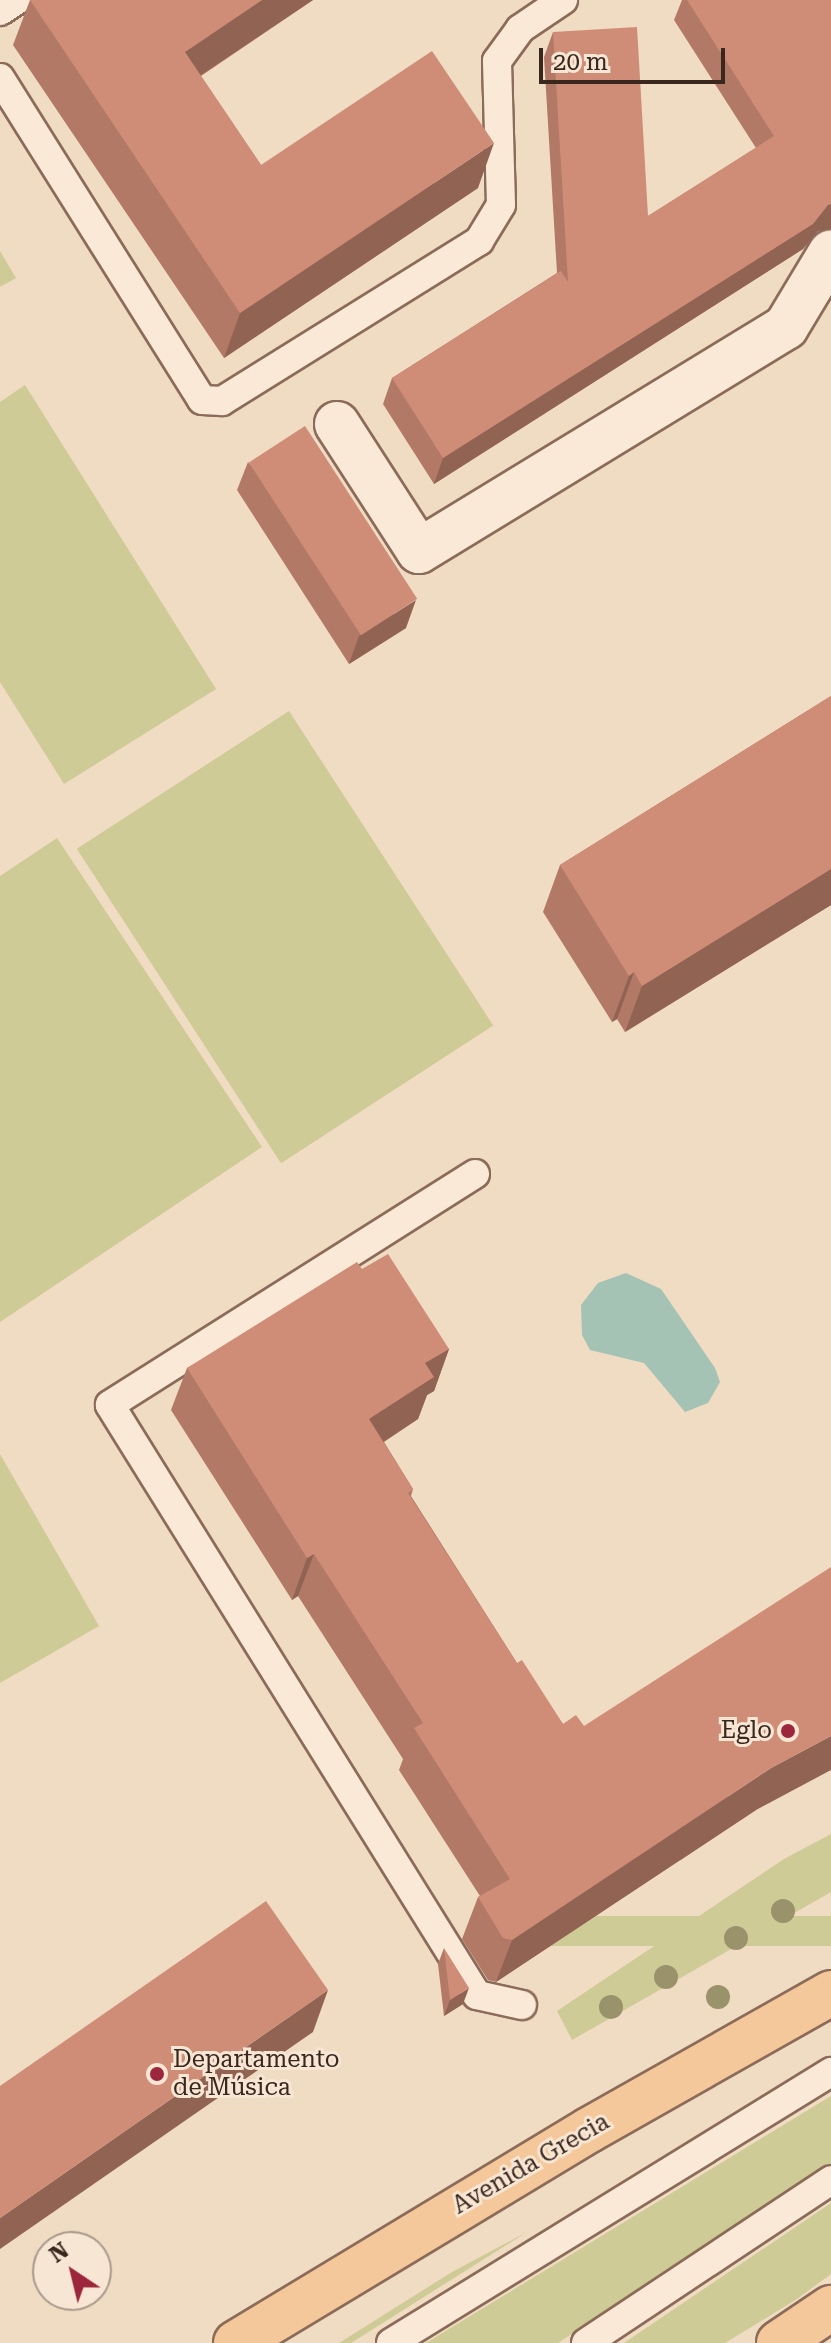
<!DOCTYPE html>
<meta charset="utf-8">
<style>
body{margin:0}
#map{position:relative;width:831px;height:2343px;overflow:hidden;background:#f0dbc3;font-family:"Roboto Serif",serif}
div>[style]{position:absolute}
.green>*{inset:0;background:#cecb96;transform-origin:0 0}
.water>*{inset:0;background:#a5c3b5}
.roads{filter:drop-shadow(2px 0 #8b6b59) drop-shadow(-2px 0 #8b6b59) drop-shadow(0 2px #8b6b59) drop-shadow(0 -2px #8b6b59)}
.service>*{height:28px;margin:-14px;padding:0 14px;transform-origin:14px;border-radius:14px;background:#fae9d7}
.minor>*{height:44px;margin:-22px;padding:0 22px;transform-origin:22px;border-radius:22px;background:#fae9d7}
.primary>*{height:44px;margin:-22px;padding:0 22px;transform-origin:22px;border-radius:22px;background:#f4c89a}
.trees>*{width:24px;height:24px;margin:-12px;border-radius:50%;background:#9a926b}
.wall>*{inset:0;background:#b27966}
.shaded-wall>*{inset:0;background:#916353}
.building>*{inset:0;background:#cf8d77;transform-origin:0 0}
.dots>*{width:22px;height:22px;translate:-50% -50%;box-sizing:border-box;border:4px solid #f7e6d3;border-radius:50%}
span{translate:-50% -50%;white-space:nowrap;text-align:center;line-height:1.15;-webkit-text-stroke:6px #f7e6d3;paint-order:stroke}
.poi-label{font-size:24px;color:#3a271e}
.right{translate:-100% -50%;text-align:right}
.left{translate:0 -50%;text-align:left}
.street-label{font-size:24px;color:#3a271e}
.north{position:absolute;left:32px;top:2231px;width:80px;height:80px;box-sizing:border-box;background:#f7e6d3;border:2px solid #ab9a8b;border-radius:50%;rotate:325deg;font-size:22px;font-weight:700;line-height:32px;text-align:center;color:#3a271e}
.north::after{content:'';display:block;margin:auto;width:28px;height:36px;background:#9c263c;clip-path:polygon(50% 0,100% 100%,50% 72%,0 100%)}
.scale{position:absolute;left:539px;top:48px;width:186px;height:36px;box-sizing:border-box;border:4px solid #3a271e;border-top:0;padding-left:10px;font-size:24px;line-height:28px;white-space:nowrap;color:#3a271e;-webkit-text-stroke:6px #f7e6d3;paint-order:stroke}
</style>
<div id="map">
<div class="green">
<div style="clip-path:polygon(0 251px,16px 278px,0 287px)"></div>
<div style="clip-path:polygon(25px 385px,216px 689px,64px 784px,0 682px,0 402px)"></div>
<div style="left:289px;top:711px;width:375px;height:253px;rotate:57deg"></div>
<div style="clip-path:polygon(57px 838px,262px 1147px,0 1322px,0 876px)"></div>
<div style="clip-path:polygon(0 1454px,99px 1626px,0 1683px)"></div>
<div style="clip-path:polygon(831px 1834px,831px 1892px,572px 2040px,557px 2011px,784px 1859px)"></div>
<div style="left:831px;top:1916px;width:30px;height:287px;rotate:90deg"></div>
<div style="clip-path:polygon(831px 2096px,831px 2164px,558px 2343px,426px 2343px)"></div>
<div style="clip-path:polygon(831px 2203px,831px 2274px,797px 2299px,725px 2343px,624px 2343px)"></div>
<div style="clip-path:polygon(527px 2232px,351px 2343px,339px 2343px,452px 2272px)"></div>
</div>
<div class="water">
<div style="clip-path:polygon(626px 1273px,661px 1289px,715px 1368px,720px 1382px,708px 1403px,685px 1412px,644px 1363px,590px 1350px,582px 1335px,581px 1305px,598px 1283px)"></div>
</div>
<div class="roads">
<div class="service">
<div style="left:0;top:11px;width:20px;rotate:-33deg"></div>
<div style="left:0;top:78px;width:380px;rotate:57.9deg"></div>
<div style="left:202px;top:400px;width:20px;rotate:3deg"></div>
<div style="left:222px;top:401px;width:303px;rotate:-31.9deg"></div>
<div style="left:479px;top:241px;width:42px;rotate:-58.6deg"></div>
<div style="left:501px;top:205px;width:144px;rotate:-91.6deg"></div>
<div style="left:497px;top:61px;width:39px;rotate:-54deg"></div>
<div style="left:520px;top:29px;width:52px;rotate:-34deg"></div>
<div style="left:475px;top:1174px;width:432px;rotate:147.7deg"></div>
<div style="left:110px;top:1405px;width:695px;rotate:58.12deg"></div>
<div style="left:477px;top:1995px;width:46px;rotate:12.5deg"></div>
<div style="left:391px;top:2343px;width:517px;rotate:-31.63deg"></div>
<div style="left:586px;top:2343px;width:294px;rotate:-33.6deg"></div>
</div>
<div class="minor">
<div style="left:337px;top:424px;width:151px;rotate:57.2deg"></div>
<div style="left:419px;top:551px;width:430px;rotate:-31.4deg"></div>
<div style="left:786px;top:327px;width:87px;rotate:-59deg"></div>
</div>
<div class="primary">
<div style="left:236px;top:2343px;width:412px;rotate:-31.1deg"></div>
<div style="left:589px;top:2130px;width:278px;rotate:-29.5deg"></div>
<div style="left:779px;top:2343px;width:63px;rotate:-33.9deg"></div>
</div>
</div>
<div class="trees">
<div style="left:783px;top:1911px"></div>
<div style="left:736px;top:1938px"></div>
<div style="left:666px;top:1977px"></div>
<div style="left:718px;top:1997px"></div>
<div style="left:611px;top:2007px"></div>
</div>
<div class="wall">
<div style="clip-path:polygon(30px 0,313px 0,201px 76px,261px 165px,478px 188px,224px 358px,13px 45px)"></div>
<div style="clip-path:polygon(682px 0,831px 0,831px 229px,818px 231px,803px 249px,434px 484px,383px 404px,392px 378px,557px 273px,544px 57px,553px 32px,648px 216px,756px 148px,674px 20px)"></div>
<div style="clip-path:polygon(248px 462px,406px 628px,349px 664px,237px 490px)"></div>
<div style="clip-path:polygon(831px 696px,831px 905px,625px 1032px,617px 1019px,612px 1022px,543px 912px,560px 865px)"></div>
<div style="clip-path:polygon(362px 1269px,449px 1349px,434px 1391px,427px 1395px,418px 1419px,384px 1442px,413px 1489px,411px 1496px,517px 1663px,563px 1724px,584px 1726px,756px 1810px,496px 1982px,488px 1980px,462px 1939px,478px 1897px,480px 1896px,399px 1770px,403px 1759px,298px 1596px,292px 1600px,171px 1410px,187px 1368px)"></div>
<div style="clip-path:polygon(444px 1948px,463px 2004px,444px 2016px,438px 1964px)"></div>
</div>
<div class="shaded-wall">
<div style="clip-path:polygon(262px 0,313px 0,168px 97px,185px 52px)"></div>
<div style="clip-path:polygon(494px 143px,478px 188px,224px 358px,240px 313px)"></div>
<div style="clip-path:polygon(831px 204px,831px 229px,818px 231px,803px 249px,434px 484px,443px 458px,828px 205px)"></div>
<div style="clip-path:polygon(416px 600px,406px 628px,349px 664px,359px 636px)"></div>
<div style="clip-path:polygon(831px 869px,831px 905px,625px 1032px,642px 986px)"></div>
<div style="clip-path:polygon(634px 972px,617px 1019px,612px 1022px,629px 976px)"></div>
<div style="clip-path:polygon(449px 1349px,434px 1391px,427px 1395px,418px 1419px,354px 1461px,369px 1419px,425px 1363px)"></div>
<div style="clip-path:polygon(314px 1554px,298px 1596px,292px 1600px,307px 1558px)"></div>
<div style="clip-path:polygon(831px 1736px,831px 1770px,756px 1810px,496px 1982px,512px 1940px,771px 1768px)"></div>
<div style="clip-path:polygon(469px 1988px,463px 2004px,444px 2016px,450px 2000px)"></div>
<div style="clip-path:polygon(328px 1990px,313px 2032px,0 2249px,0 2218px)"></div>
</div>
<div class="building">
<div style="clip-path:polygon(30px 0,262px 0,185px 52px,261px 165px,432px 51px,494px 143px,240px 313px)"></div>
<div style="clip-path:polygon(687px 0,831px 0,831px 204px,828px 205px,813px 224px,443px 458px,392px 378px,561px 271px,568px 282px,553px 32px,637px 27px,648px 216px,774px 136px)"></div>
<div style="left:305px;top:426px;width:206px;height:67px;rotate:57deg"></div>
<div style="clip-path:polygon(831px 696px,831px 869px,642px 986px,634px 972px,629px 976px,560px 865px)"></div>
<div style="clip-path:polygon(388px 1254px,449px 1349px,425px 1363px,434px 1377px,369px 1419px,413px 1489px,408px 1493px,517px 1663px,522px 1660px,563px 1724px,576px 1715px,584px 1726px,831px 1567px,831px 1736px,771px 1768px,512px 1940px,503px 1938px,478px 1897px,510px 1879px,414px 1728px,423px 1723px,314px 1554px,307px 1558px,187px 1368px,357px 1262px,362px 1269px)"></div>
<div style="clip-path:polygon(266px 1901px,328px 1990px,0 2218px,0 2086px)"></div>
<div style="clip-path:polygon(444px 1948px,469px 1988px,450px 2000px)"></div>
</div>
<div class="dots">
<div style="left:788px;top:1731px;background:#9c263c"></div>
<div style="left:157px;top:2074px;background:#9c263c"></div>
</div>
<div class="poi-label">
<span class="right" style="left:772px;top:1731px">Eglo</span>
<span class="left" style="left:173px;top:2074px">Departamento<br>de Música</span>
</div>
<div class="street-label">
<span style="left:531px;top:2164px;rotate:-30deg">Avenida Grecia</span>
</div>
<div class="north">N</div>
<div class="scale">20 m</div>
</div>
